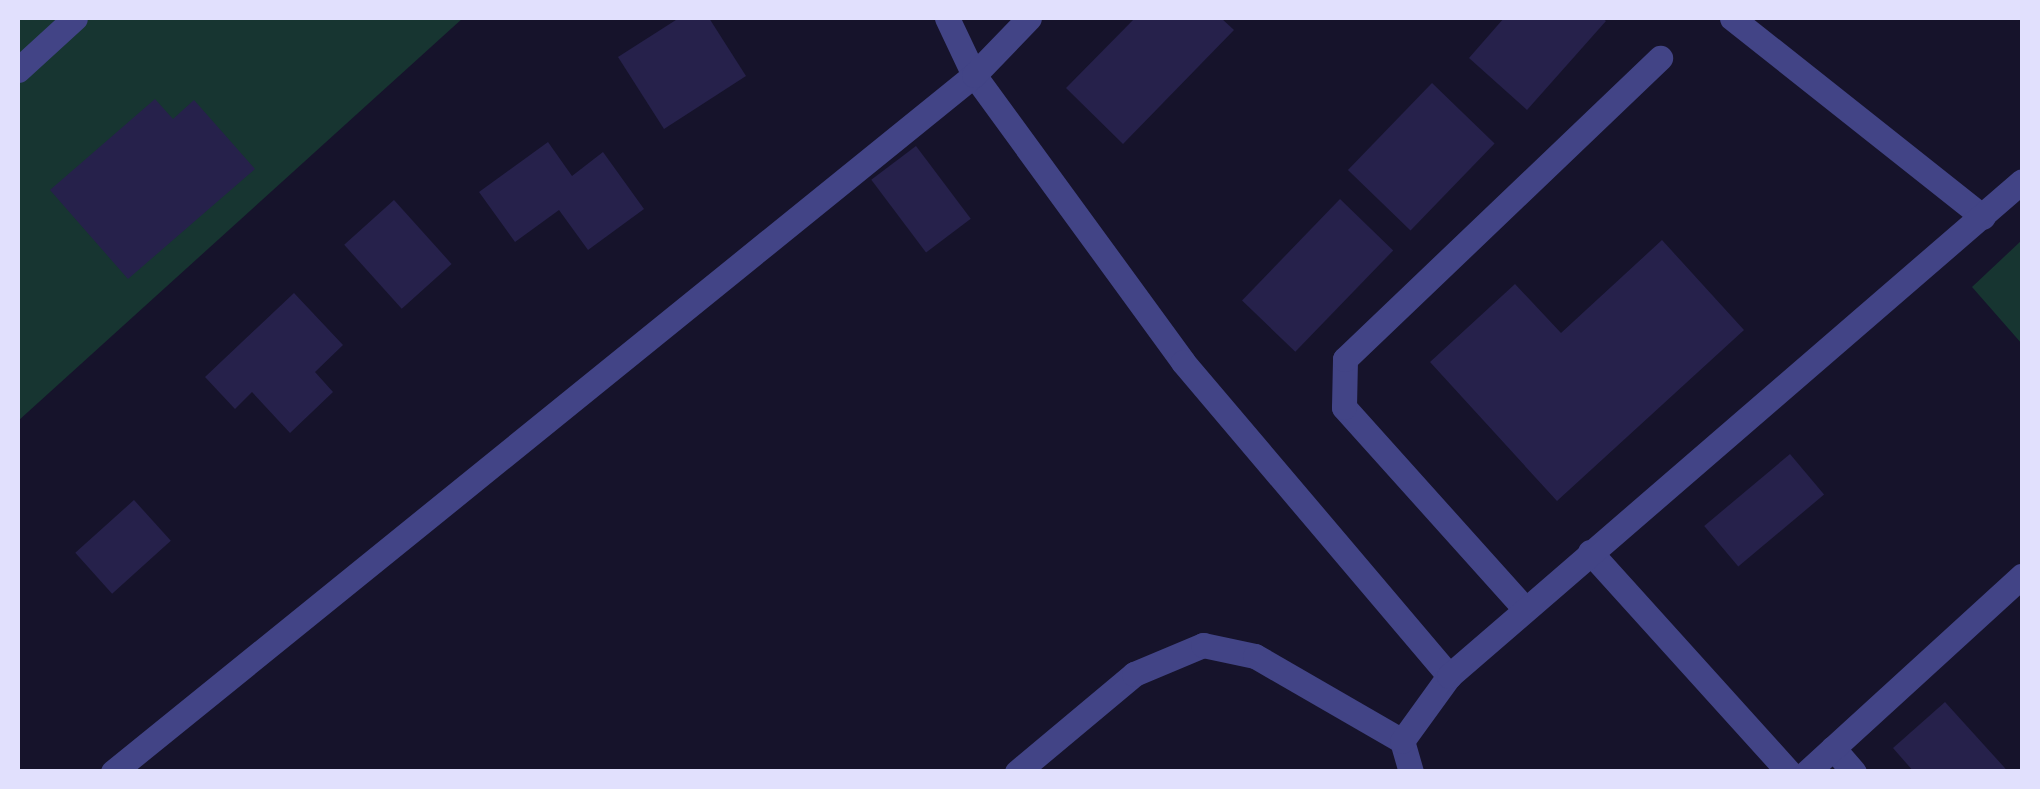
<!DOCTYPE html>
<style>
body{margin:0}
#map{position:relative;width:2040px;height:789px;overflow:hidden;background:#16132b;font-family:Arial,sans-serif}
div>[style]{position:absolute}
.green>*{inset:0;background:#173531}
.building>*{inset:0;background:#26214b;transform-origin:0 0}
.minor>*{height:25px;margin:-12.5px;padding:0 12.5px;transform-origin:12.5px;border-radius:12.5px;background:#424486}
span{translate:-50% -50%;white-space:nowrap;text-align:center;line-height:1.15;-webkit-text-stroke:8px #16132b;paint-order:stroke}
.frame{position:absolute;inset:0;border:20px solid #e1e0fd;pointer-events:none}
</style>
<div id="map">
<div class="green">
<div style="clip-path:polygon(18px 18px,463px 18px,18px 421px)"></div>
<div style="clip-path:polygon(2022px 240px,2022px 239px,2022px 344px,1972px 287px)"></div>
</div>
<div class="building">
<div style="clip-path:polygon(679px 18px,709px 18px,746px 76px,664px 129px,618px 57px)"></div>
<div style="clip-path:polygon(1135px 18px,1221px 18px,1234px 30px,1123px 144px,1066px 88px)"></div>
<div style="clip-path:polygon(1504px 18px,1602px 18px,1606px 21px,1527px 110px,1469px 58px)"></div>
<div style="left:1432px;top:83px;width:87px;height:121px;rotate:44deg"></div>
<div style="clip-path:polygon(155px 99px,173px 119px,194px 100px,255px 169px,128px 279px,50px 190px)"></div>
<div style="clip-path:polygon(548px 142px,572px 176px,603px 152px,644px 209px,588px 250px,559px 210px,515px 242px,479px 192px)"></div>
<div style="left:916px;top:146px;width:91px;height:56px;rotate:53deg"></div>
<div style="left:1340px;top:199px;width:74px;height:141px;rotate:44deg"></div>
<div style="left:394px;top:200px;width:86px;height:67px;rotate:48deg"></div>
<div style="clip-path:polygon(1662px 240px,1744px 330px,1557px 501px,1430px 362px,1515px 284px,1561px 333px)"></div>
<div style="clip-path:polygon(294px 293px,343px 345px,315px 372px,333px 392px,290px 433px,252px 392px,235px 409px,205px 377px)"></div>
<div style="left:1790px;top:454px;width:53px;height:112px;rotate:50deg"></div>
<div style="left:134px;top:500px;width:55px;height:79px;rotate:48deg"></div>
<div style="clip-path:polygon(1945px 702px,2004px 767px,2008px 772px,1914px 772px,1893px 748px)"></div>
</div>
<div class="minor">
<div style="left:947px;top:18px;width:63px;rotate:64.7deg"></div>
<div style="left:974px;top:75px;width:355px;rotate:53.9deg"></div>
<div style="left:1183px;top:362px;width:412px;rotate:49.7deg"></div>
<div style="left:1732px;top:18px;width:320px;rotate:38.4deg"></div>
<div style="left:18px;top:70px;width:77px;rotate:-42.4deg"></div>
<div style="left:1590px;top:552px;width:297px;rotate:47.9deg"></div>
<div style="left:1525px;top:609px;width:271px;rotate:-131.9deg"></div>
<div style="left:1344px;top:407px;width:48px;rotate:-88.8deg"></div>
<div style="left:1345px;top:359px;width:436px;rotate:-43.7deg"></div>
<div style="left:1833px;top:748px;width:32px;rotate:49deg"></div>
<div style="left:113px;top:772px;width:1108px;rotate:-38.99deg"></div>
<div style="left:974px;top:75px;width:79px;rotate:-46deg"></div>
<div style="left:1017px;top:772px;width:153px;rotate:-39.9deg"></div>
<div style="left:1134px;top:674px;width:75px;rotate:-22.8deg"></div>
<div style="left:1203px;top:645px;width:53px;rotate:11.9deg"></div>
<div style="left:1255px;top:656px;width:170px;rotate:30deg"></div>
<div style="left:1411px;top:772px;width:32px;rotate:-106deg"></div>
<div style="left:1402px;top:741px;width:80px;rotate:-54.1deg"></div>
<div style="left:1449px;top:676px;width:757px;rotate:-40.82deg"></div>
<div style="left:1807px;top:772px;width:291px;rotate:-42.4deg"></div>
</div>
<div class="frame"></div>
</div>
